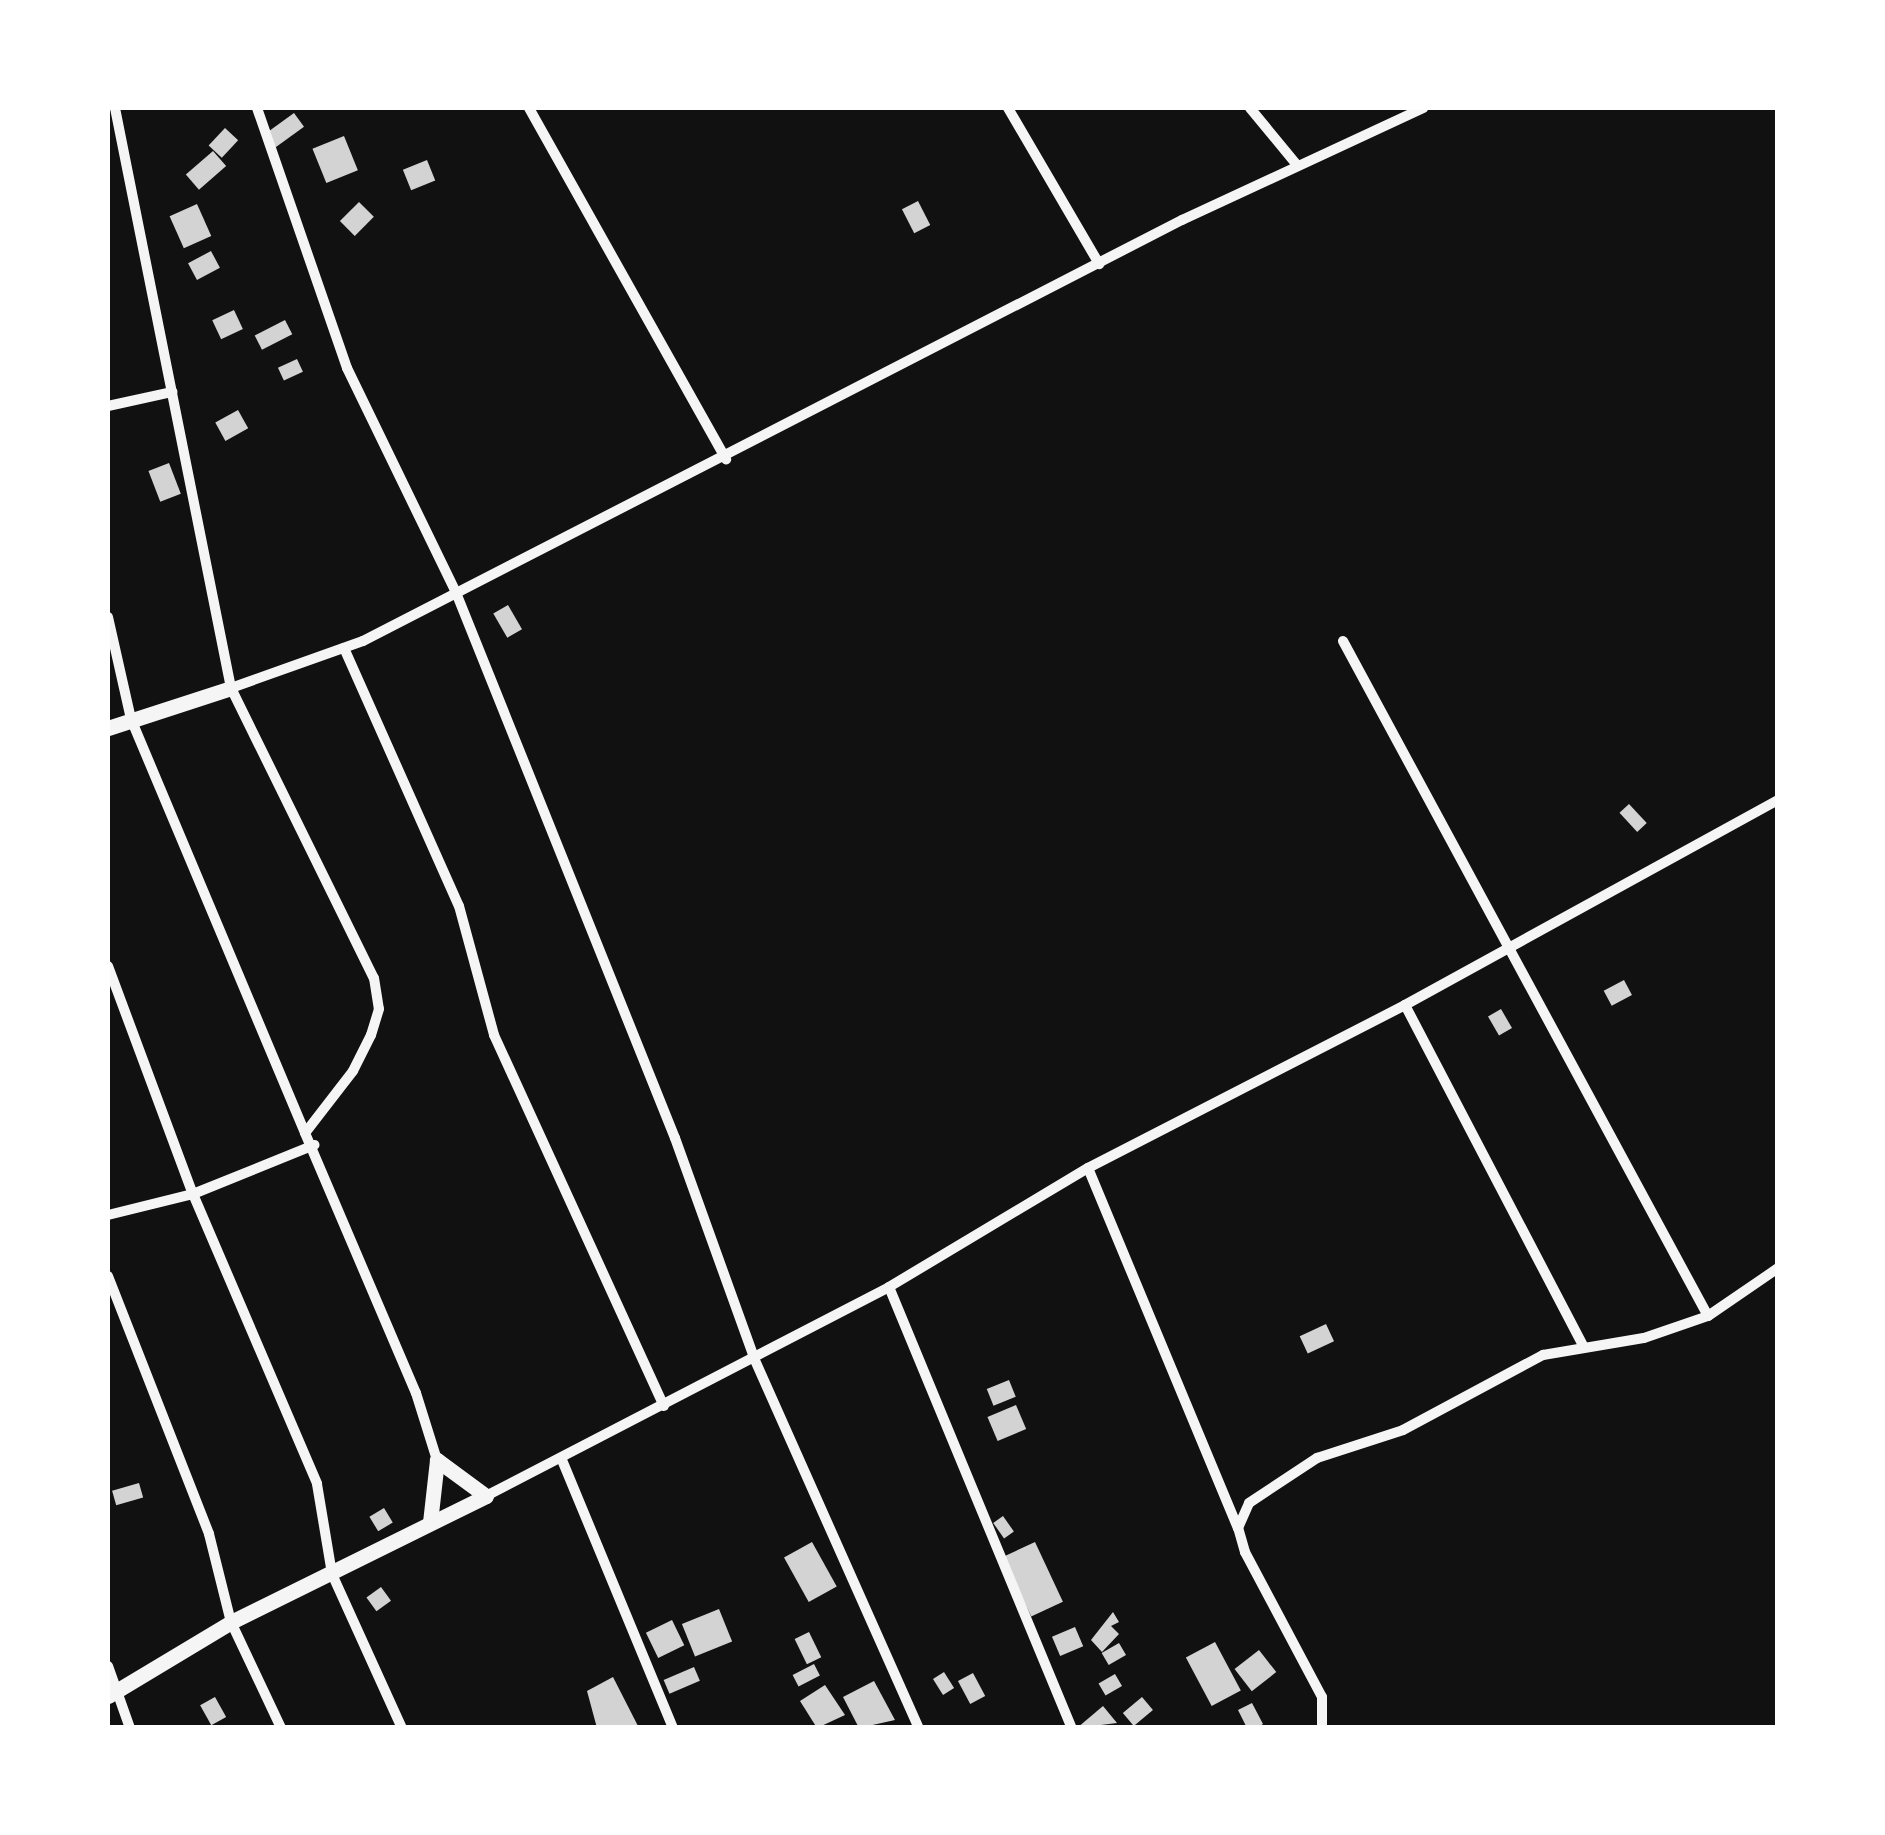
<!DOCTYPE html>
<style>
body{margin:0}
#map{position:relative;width:1885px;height:1835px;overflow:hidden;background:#111;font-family:"PT Sans",sans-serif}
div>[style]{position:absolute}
.building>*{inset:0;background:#d3d3d3;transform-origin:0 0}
.minor>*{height:10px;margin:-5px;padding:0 5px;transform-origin:5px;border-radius:5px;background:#f5f5f5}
.tertiary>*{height:15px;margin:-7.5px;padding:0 7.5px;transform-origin:7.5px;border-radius:7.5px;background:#f5f5f5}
span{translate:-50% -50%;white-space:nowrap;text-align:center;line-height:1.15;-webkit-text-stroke:8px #fff;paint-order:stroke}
.frame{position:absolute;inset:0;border:110px solid #fff;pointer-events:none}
</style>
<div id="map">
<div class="building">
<div style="left:294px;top:113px;width:17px;height:35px;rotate:54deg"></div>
<div style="left:225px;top:128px;width:18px;height:24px;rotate:43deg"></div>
<div style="left:344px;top:136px;width:37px;height:34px;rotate:68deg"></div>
<div style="left:213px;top:151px;width:20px;height:36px;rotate:49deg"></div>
<div style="left:427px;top:160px;width:22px;height:26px;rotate:68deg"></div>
<div style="left:918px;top:201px;width:27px;height:18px;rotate:63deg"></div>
<div style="left:359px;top:202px;width:21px;height:27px;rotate:45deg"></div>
<div style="left:197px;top:204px;width:35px;height:30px;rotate:66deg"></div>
<div style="left:211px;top:251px;width:19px;height:26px;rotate:62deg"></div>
<div style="left:234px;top:310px;width:21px;height:24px;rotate:65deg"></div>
<div style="left:285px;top:320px;width:16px;height:34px;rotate:63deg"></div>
<div style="left:297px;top:359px;width:14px;height:21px;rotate:65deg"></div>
<div style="left:238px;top:410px;width:21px;height:26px;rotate:61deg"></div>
<div style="left:169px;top:463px;width:33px;height:22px;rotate:69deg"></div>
<div style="left:508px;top:605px;width:28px;height:17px;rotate:60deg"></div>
<div style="left:1629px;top:804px;width:26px;height:13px;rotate:47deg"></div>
<div style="left:1624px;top:980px;width:17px;height:23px;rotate:62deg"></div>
<div style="left:1501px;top:1009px;width:22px;height:15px;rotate:60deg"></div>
<div style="left:1326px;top:1324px;width:19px;height:29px;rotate:65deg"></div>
<div style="left:1009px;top:1380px;width:18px;height:24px;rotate:68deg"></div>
<div style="left:1016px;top:1405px;width:26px;height:31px;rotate:67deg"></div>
<div style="left:139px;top:1483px;width:15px;height:28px;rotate:74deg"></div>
<div style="left:384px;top:1508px;width:17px;height:17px;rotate:59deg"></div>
<div style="left:1003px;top:1516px;width:19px;height:12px;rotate:55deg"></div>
<div style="left:812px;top:1542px;width:51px;height:32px;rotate:61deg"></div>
<div style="left:1035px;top:1542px;width:66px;height:35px;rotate:65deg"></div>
<div style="left:381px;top:1587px;width:17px;height:18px;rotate:54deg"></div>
<div style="left:719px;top:1609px;width:35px;height:40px;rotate:68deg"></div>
<div style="clip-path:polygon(1113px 1612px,1119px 1622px,1111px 1626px,1119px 1634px,1102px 1652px,1091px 1640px)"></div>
<div style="left:672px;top:1620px;width:28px;height:29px;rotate:64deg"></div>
<div style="left:1075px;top:1627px;width:21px;height:25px;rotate:67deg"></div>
<div style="left:809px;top:1632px;width:28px;height:16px;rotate:64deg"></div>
<div style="left:1215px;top:1642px;width:55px;height:33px;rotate:62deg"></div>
<div style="left:1119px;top:1643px;width:14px;height:20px;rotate:60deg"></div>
<div style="left:1259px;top:1650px;width:28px;height:31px;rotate:52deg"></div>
<div style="left:814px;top:1664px;width:13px;height:24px;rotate:63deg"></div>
<div style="left:694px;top:1667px;width:15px;height:33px;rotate:67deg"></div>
<div style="left:944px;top:1672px;width:19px;height:13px;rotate:58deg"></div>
<div style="left:973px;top:1673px;width:26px;height:17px;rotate:62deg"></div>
<div style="left:1115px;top:1674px;width:14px;height:19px;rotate:60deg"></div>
<div style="clip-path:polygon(613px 1677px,639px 1728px,597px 1728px,587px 1691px)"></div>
<div style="clip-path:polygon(874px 1681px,895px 1720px,859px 1728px,843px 1697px)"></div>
<div style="clip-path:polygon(825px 1685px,845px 1715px,817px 1728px,800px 1701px)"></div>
<div style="left:215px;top:1697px;width:23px;height:17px;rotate:61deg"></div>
<div style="left:1142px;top:1697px;width:17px;height:25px;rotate:50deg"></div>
<div style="clip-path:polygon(1252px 1703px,1263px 1724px,1257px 1728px,1247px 1728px,1238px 1710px)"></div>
<div style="clip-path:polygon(1103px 1706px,1117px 1723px,1077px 1728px)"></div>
</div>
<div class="minor">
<div style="left:115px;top:108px;width:591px;rotate:78.69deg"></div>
<div style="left:231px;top:688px;width:323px;rotate:63.8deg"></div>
<div style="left:374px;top:978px;width:31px;rotate:81deg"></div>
<div style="left:379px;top:1009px;width:27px;rotate:107deg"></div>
<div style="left:371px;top:1035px;width:40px;rotate:116.6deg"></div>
<div style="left:353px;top:1071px;width:78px;rotate:127.7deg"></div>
<div style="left:305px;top:1133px;width:283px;rotate:66.9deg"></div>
<div style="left:416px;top:1393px;width:70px;rotate:72.6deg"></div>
<div style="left:257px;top:108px;width:275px;rotate:70.9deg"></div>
<div style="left:347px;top:368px;width:252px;rotate:64.1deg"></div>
<div style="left:457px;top:595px;width:585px;rotate:68.13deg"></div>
<div style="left:675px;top:1138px;width:234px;rotate:70.2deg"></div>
<div style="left:754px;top:1358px;width:405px;rotate:66deg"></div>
<div style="left:529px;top:108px;width:403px;rotate:60.7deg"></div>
<div style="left:1008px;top:108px;width:181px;rotate:59.7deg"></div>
<div style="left:1250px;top:108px;width:74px;rotate:50.5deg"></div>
<div style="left:108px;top:406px;width:66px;rotate:-12.3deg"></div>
<div style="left:108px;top:617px;width:105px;rotate:77.3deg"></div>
<div style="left:131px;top:719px;width:449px;rotate:67.2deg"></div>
<div style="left:1343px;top:641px;width:767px;rotate:61.6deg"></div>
<div style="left:344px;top:648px;width:282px;rotate:66deg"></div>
<div style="left:459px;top:906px;width:134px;rotate:74.8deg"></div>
<div style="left:494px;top:1035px;width:408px;rotate:65.4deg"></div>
<div style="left:231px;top:688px;width:140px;rotate:-19.6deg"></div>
<div style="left:363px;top:641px;width:921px;rotate:-27.21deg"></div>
<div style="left:1182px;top:220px;width:266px;rotate:-24.9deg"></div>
<div style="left:108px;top:966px;width:243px;rotate:69.6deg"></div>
<div style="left:193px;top:1194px;width:315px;rotate:66.8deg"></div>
<div style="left:317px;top:1484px;width:91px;rotate:80.5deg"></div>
<div style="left:332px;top:1574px;width:169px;rotate:65.6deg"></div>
<div style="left:1405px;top:1005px;width:384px;rotate:62.4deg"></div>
<div style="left:1088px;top:1168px;width:390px;rotate:67.4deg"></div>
<div style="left:108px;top:1215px;width:88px;rotate:-13.9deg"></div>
<div style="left:193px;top:1194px;width:131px;rotate:-22deg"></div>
<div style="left:108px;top:1276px;width:277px;rotate:68.6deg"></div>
<div style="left:209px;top:1534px;width:91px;rotate:76deg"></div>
<div style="left:231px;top:1622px;width:117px;rotate:64.7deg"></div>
<div style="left:889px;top:1287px;width:477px;rotate:67.5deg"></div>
<div style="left:562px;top:1460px;width:290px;rotate:67.5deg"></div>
<div style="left:486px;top:1496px;width:454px;rotate:-27.4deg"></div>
<div style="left:889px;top:1287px;width:232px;rotate:-30.9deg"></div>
<div style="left:1088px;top:1168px;width:356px;rotate:-27.2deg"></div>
<div style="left:1405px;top:1005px;width:426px;rotate:-28.8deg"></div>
<div style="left:108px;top:1666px;width:66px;rotate:70.5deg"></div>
<div style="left:1322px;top:1728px;width:31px;rotate:-90deg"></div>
<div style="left:1322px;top:1697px;width:164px;rotate:-118deg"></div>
<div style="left:1245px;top:1552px;width:25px;rotate:-106deg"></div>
<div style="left:1238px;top:1528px;width:27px;rotate:-66deg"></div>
<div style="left:1249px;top:1503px;width:82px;rotate:-33.5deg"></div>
<div style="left:1317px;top:1458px;width:90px;rotate:-18deg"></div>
<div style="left:1403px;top:1430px;width:159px;rotate:-28.2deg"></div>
<div style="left:1543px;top:1355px;width:102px;rotate:-9.6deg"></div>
<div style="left:1644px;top:1338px;width:68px;rotate:-19deg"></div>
<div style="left:1708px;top:1316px;width:85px;rotate:-34.4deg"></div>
</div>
<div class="tertiary">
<div style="left:108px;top:728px;width:129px;rotate:-18deg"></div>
<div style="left:108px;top:1696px;width:144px;rotate:-31deg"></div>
<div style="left:231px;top:1622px;width:284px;rotate:-26.3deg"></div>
<div style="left:486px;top:1496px;width:61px;rotate:-143.7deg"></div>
<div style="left:437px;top:1460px;width:62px;rotate:96.4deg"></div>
</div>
<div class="frame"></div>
</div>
